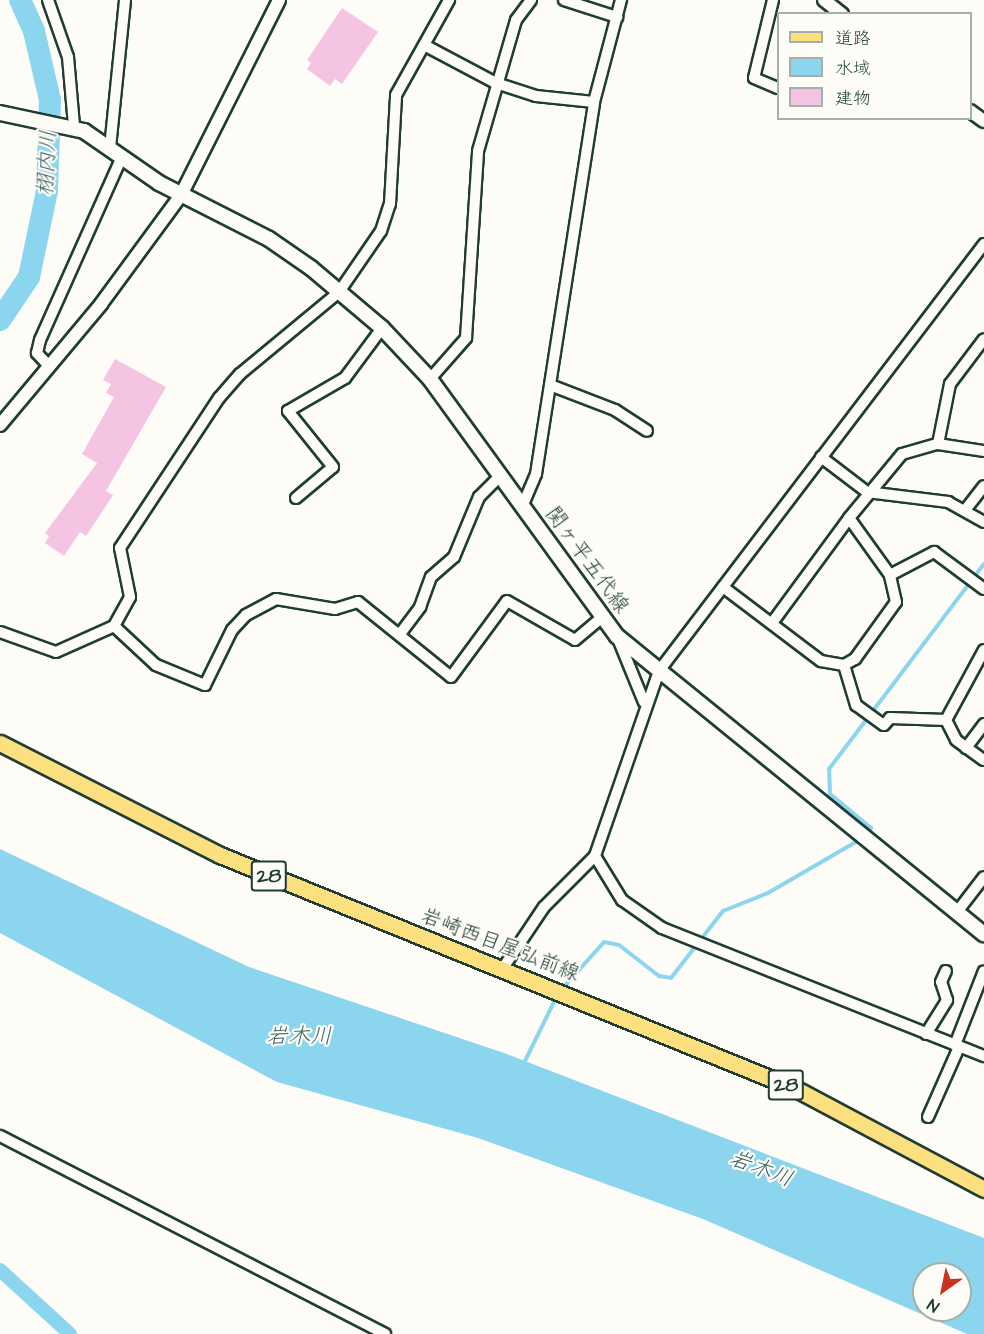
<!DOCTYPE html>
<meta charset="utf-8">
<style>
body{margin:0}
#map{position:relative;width:984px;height:1334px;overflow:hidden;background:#fdfcf7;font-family:"Architects Daughter","Klee One",sans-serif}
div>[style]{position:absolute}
.water>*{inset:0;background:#8cd5ee}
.stream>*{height:4px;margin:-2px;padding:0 2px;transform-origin:2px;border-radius:2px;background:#8cd5ee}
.canal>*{height:14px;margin:-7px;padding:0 7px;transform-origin:7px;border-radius:7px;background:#8cd5ee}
.river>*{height:22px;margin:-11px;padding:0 11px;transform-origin:11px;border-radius:11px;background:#8cd5ee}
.building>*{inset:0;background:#f6c4e3}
.roads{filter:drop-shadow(2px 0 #1f3d34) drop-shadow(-2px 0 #1f3d34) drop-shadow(0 2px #1f3d34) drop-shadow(0 -2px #1f3d34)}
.minor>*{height:10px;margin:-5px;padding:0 5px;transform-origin:5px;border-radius:5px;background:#fdfcf7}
.tertiary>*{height:12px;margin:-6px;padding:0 6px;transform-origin:6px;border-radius:6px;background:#fdfcf7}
.secondary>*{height:14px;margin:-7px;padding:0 7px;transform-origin:7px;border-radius:7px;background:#fdfcf7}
.primary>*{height:15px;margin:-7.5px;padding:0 7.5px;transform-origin:7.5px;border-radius:7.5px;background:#fce080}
span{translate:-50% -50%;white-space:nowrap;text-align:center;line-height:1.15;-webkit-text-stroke:4.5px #fdfcf7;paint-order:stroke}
.shield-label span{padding:2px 4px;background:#fdfcf7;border:2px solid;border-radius:4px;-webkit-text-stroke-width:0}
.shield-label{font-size:20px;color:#1f3d34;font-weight:700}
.street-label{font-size:21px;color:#1f3d34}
.water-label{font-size:22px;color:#3a6362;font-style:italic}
.legend{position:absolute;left:777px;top:12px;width:195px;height:108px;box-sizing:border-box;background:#fdfcf7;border:2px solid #a4b0a9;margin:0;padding:8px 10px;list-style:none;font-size:18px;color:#1f3d34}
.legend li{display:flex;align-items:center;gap:12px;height:30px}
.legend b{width:30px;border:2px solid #a4b0a9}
.north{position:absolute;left:912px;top:1262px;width:60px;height:60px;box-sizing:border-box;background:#fdfcf7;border:2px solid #a4b0a9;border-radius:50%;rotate:213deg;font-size:16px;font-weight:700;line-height:24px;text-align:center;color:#1f3d34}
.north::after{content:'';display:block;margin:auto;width:21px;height:27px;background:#c8321e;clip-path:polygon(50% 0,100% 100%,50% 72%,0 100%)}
</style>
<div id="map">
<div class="water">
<div style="clip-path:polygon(evenodd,0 849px,249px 967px,504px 1053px,984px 1238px,984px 1334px,967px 1334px,703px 1219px,478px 1138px,277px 1082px,0 933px,0 849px,924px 1274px,960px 1274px,960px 1310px,924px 1310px,924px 1274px)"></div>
</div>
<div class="stream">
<div style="left:866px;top:834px;width:8px;rotate:-50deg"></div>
<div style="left:871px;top:828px;width:53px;rotate:-140.3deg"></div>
<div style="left:830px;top:794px;width:25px;rotate:-92deg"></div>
<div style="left:829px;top:769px;width:257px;rotate:-52.9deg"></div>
<div style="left:561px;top:990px;width:64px;rotate:-48.1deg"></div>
<div style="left:604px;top:942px;width:15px;rotate:11deg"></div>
<div style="left:619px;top:945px;width:51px;rotate:37.8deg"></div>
<div style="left:659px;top:976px;width:12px;rotate:9deg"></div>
<div style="left:671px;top:978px;width:85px;rotate:-52.2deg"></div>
<div style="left:723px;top:911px;width:48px;rotate:-21.8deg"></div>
<div style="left:768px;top:893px;width:108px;rotate:-30.1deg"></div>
<div style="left:523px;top:1065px;width:77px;rotate:-63.8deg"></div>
</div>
<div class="canal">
<div style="left:0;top:1270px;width:95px;rotate:42.4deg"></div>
</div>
<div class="river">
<div style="left:0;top:320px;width:52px;rotate:-56deg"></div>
<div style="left:29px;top:277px;width:88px;rotate:-78.2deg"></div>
<div style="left:47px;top:191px;width:91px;rotate:-88.1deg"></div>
<div style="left:50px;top:100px;width:71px;rotate:-103.1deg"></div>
<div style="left:34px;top:31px;width:34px;rotate:-114deg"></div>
</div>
<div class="building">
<div style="clip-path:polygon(342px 8px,378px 32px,342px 84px,335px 79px,330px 86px,307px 69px,311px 63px,307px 60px)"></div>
<div style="clip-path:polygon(115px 359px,166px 387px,106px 491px,113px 495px,86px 536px,80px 532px,64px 556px,45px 543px,49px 536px,45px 533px,97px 463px,82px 454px,114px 397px,106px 393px,111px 384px,103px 380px)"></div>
</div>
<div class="roads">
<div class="minor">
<div style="left:48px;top:0;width:60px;rotate:70.7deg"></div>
<div style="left:68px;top:57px;width:69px;rotate:85deg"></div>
<div style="left:564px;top:0;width:56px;rotate:17.8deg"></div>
<div style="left:773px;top:0;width:80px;rotate:103.7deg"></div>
<div style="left:754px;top:78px;width:26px;rotate:23deg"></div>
<div style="left:426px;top:46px;width:79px;rotate:27.9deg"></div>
<div style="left:496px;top:83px;width:42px;rotate:18deg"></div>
<div style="left:536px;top:96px;width:58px;rotate:5.9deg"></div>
<div style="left:110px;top:148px;width:149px;rotate:-84.2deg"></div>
<div style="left:984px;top:244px;width:537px;rotate:127.28deg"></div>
<div style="left:659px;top:671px;width:196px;rotate:109.1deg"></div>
<div style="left:595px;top:856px;width:52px;rotate:58.5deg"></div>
<div style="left:622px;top:900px;width:49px;rotate:35deg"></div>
<div style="left:662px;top:928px;width:347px;rotate:21.7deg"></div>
<div style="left:49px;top:366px;width:18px;rotate:-133deg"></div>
<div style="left:37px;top:353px;width:13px;rotate:-77deg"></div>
<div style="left:40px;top:340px;width:201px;rotate:-65.9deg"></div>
<div style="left:430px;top:379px;width:55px;rotate:-48.7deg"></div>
<div style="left:466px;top:338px;width:187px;rotate:-86.3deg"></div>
<div style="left:478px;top:151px;width:136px;rotate:-73.8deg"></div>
<div style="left:516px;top:20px;width:25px;rotate:-53deg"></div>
<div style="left:550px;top:385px;width:70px;rotate:21deg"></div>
<div style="left:615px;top:410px;width:38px;rotate:33deg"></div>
<div style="left:938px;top:444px;width:61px;rotate:-78.7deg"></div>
<div style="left:950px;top:384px;width:56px;rotate:-52.9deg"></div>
<div style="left:821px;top:457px;width:58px;rotate:37.3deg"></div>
<div style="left:867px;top:492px;width:82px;rotate:7deg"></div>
<div style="left:948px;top:502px;width:41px;rotate:29.1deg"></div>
<div style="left:296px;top:498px;width:48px;rotate:-40deg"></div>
<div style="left:333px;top:467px;width:72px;rotate:-128.8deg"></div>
<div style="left:288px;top:411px;width:66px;rotate:-30.1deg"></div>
<div style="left:345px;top:378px;width:62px;rotate:-53.5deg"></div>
<div style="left:522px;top:507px;width:36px;rotate:-67deg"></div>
<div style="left:536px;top:474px;width:376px;rotate:-81.1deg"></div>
<div style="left:594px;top:102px;width:106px;rotate:-75.2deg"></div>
<div style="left:966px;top:509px;width:29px;rotate:-52deg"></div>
<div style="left:890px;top:575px;width:50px;rotate:-27.6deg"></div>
<div style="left:934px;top:552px;width:62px;rotate:36.5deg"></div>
<div style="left:723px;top:587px;width:123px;rotate:37.1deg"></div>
<div style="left:821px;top:661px;width:23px;rotate:10deg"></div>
<div style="left:844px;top:665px;width:13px;rotate:-29deg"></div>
<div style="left:855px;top:659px;width:70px;rotate:-54.3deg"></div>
<div style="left:896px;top:602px;width:28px;rotate:-103deg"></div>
<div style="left:890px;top:575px;width:70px;rotate:-125.7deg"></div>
<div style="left:849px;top:518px;width:83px;rotate:-50.4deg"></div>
<div style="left:902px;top:454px;width:37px;rotate:-16deg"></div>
<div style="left:938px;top:444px;width:47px;rotate:8.7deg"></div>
<div style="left:772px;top:623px;width:130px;rotate:-53.7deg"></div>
<div style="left:114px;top:626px;width:57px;rotate:42.9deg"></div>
<div style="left:156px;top:665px;width:53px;rotate:22.2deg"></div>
<div style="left:205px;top:685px;width:61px;rotate:-63.9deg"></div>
<div style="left:232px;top:630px;width:21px;rotate:-47deg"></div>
<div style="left:246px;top:615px;width:34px;rotate:-28deg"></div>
<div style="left:276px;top:599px;width:60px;rotate:9.6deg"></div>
<div style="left:335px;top:609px;width:24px;rotate:-17deg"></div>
<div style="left:358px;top:602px;width:119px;rotate:38.9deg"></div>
<div style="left:451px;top:677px;width:94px;rotate:-53.6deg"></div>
<div style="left:507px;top:601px;width:78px;rotate:29.8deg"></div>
<div style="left:575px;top:640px;width:34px;rotate:-40deg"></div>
<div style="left:0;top:632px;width:59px;rotate:19.7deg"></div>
<div style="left:56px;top:652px;width:64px;rotate:-24.1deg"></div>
<div style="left:114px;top:626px;width:33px;rotate:-61deg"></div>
<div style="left:130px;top:597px;width:50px;rotate:-101.5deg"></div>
<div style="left:120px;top:548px;width:180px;rotate:-56.6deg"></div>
<div style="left:219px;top:398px;width:32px;rotate:-49deg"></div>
<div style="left:240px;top:374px;width:129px;rotate:-39.6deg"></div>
<div style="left:339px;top:292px;width:74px;rotate:-55.5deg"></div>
<div style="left:381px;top:231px;width:28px;rotate:-72deg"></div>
<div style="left:390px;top:204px;width:109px;rotate:-86.8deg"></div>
<div style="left:396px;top:95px;width:109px;rotate:-60.8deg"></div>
<div style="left:400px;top:634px;width:34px;rotate:-53deg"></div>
<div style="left:420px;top:607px;width:32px;rotate:-70deg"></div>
<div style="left:431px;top:577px;width:30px;rotate:-41deg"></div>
<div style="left:454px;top:557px;width:65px;rotate:-67.4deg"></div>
<div style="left:479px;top:497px;width:30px;rotate:-45deg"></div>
<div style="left:617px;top:636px;width:71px;rotate:67.8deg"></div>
<div style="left:984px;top:650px;width:80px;rotate:118.5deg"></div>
<div style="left:946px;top:720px;width:22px;rotate:63deg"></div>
<div style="left:956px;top:740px;width:34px;rotate:36deg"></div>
<div style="left:844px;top:665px;width:42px;rotate:73.3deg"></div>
<div style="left:856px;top:705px;width:34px;rotate:36deg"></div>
<div style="left:884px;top:725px;width:9px;rotate:-49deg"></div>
<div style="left:890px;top:718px;width:56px;rotate:2deg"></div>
<div style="left:966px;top:748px;width:30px;rotate:-53deg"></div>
<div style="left:957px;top:912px;width:44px;rotate:-52.4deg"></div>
<div style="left:503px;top:968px;width:73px;rotate:-56.1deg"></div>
<div style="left:544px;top:907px;width:72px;rotate:-45deg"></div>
<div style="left:926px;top:1034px;width:40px;rotate:-58deg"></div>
<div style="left:947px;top:1000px;width:19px;rotate:-108deg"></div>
<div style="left:941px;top:982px;width:12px;rotate:-66deg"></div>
<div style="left:955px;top:1045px;width:79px;rotate:-68.6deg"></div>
<div style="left:928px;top:1117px;width:77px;rotate:-66.1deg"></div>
<div style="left:0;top:1136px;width:433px;rotate:27.2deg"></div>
</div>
<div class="tertiary">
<div style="left:824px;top:0;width:23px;rotate:38deg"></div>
<div style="left:970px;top:111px;width:17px;rotate:36deg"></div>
<div style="left:0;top:425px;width:158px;rotate:-50.1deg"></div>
<div style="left:101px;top:304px;width:135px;rotate:-53.7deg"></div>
<div style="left:181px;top:195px;width:218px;rotate:-63.3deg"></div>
</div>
<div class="secondary">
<div style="left:0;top:113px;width:86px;rotate:12.1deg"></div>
<div style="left:84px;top:131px;width:91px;rotate:34.7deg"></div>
<div style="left:159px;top:183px;width:123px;rotate:27deg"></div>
<div style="left:269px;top:239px;width:51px;rotate:34.6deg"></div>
<div style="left:311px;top:268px;width:93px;rotate:40.2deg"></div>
<div style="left:382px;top:328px;width:70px;rotate:46.7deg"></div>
<div style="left:430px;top:379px;width:318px;rotate:54deg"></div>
<div style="left:617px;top:636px;width:473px;rotate:39.1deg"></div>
</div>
<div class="primary">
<div style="left:0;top:743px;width:247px;rotate:27deg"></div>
<div style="left:220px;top:855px;width:619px;rotate:22.09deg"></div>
<div style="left:794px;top:1088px;width:215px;rotate:28deg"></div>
</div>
</div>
<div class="shield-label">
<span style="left:269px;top:876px">28</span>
<span style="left:786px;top:1085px">28</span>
</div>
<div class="street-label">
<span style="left:587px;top:560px;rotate:54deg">関ヶ平五代線</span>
<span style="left:500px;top:945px;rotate:21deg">岩崎西目屋弘前線</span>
</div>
<div class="water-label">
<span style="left:47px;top:163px;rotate:-87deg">栩内川</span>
<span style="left:299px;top:1037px">岩木川</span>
<span style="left:761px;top:1169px;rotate:21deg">岩木川</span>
</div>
<ul class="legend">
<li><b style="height:8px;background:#fce080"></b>道路</li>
<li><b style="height:16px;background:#8cd5ee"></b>水域</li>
<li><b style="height:16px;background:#f6c4e3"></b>建物</li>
</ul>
<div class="north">N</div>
</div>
